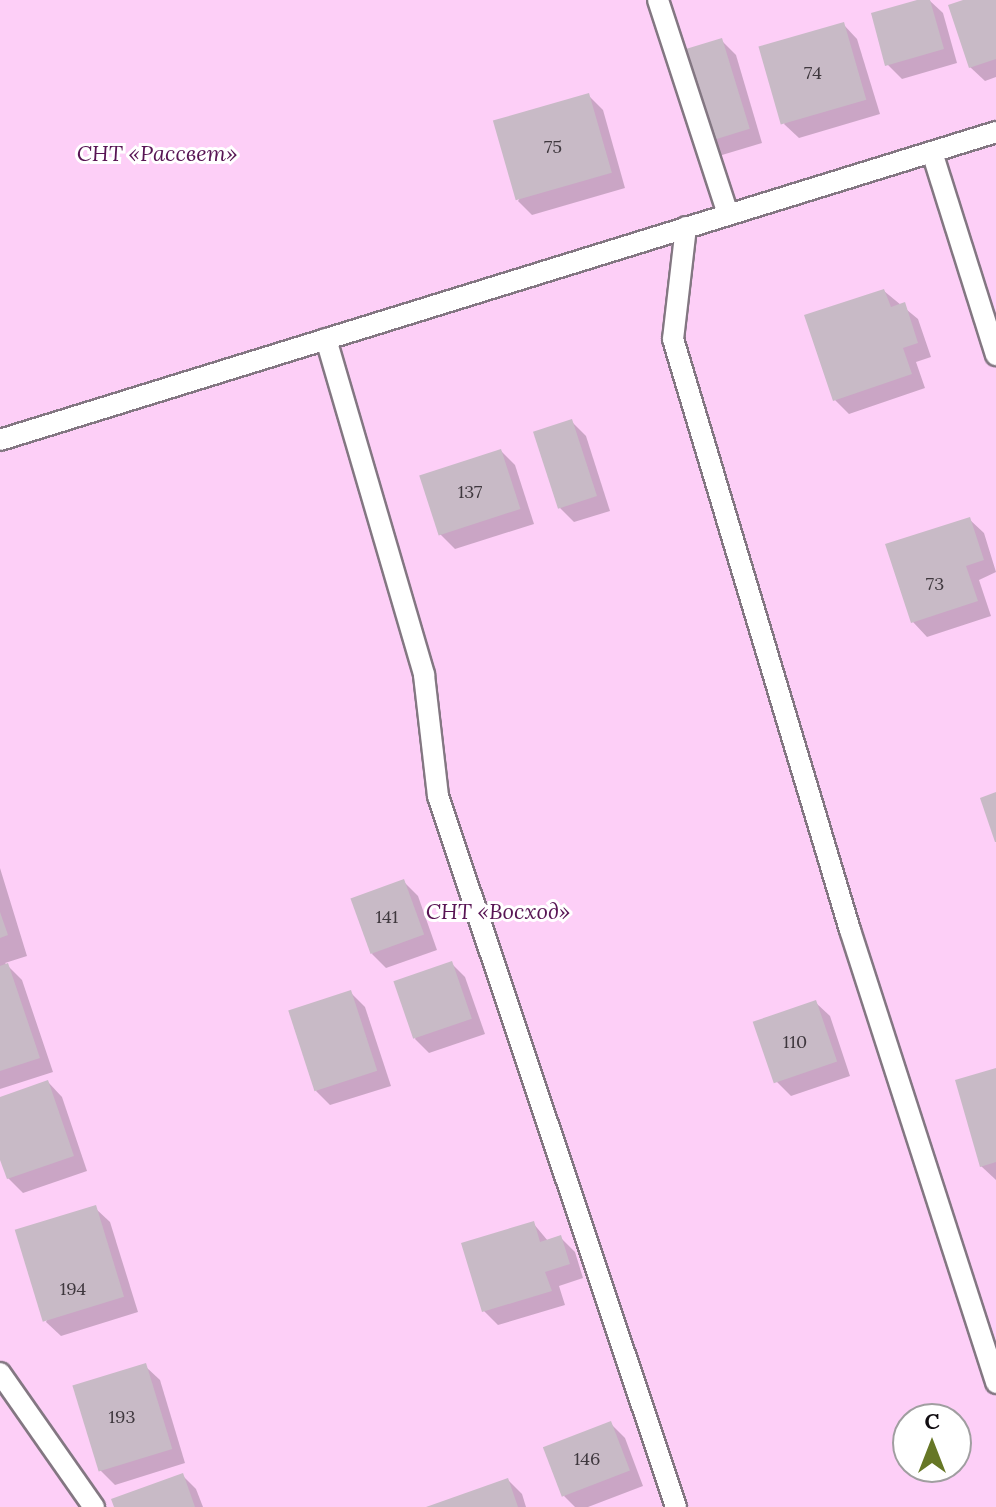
<!DOCTYPE html>
<meta charset="utf-8">
<style>
body{margin:0}
#map{position:relative;width:996px;height:1507px;overflow:hidden;background:#fff9fe;font-family:Lora,serif}
div>[style]{position:absolute}
.green>*{inset:0;background:#fdcff7}
.shadow>*{inset:0;background:#0003}
.building>*{inset:0;background:#c8bac6;transform-origin:0 0}
.roads{filter:drop-shadow(2px 0 #837782) drop-shadow(-2px 0 #837782) drop-shadow(0 2px #837782) drop-shadow(0 -2px #837782)}
.lane>*{height:20px;margin:-10px;padding:0 10px;transform-origin:10px;border-radius:10px;background:#fff}
span{translate:-50% -50%;white-space:nowrap;text-align:center;line-height:1.15;-webkit-text-stroke:6px #fff;paint-order:stroke}
.number-label{font-size:18px;color:#3f383e}
.number-label span{-webkit-text-stroke-width:0}
.park-label{font-size:22px;color:#581554;font-style:italic}
.north{position:absolute;left:892px;top:1403px;width:80px;height:80px;box-sizing:border-box;background:#fff;border:2px solid #a09ea0;border-radius:50%;rotate:0deg;font-size:22px;font-weight:700;line-height:32px;text-align:center;color:#110d11}
.north::after{content:'';display:block;margin:auto;width:28px;height:36px;background:#667726;clip-path:polygon(50% 0,100% 100%,50% 72%,0 100%)}
</style>
<div id="map">
<div class="green">
<div style="clip-path:polygon(evenodd,0 0,996px 0,996px 1507px,0 1507px,0 0,908px 1419px,956px 1419px,956px 1467px,908px 1467px,908px 1419px)"></div>
</div>
<div class="shadow">
<div style="clip-path:polygon(925px 0,929px 0,943px 13px,957px 63px,902px 79px,887px 64px)"></div>
<div style="clip-path:polygon(964px 0,996px 0,996px 77px,985px 81px,970px 67px)"></div>
<div style="clip-path:polygon(843px 24px,857px 39px,880px 114px,799px 138px,784px 124px)"></div>
<div style="clip-path:polygon(721px 40px,736px 55px,762px 143px,712px 158px)"></div>
<div style="clip-path:polygon(588px 95px,603px 110px,625px 188px,532px 215px,518px 201px)"></div>
<div style="clip-path:polygon(884px 291px,918px 319px,931px 357px,916px 362px,925px 388px,849px 414px,835px 400px)"></div>
<div style="clip-path:polygon(571px 421px,586px 436px,610px 511px,574px 522px,560px 508px)"></div>
<div style="clip-path:polygon(501px 451px,515px 465px,534px 524px,455px 549px,440px 534px)"></div>
<div style="clip-path:polygon(969px 519px,984px 533px,996px 572px,979px 580px,991px 616px,927px 637px,913px 622px)"></div>
<div style="clip-path:polygon(0 868px,27px 956px,5px 963px,22px 980px,53px 1072px,0 1089px)"></div>
<div style="clip-path:polygon(403px 881px,418px 896px,437px 950px,386px 968px,372px 954px)"></div>
<div style="clip-path:polygon(451px 963px,465px 977px,485px 1034px,429px 1053px,415px 1039px)"></div>
<div style="clip-path:polygon(351px 993px,365px 1007px,391px 1086px,330px 1105px,316px 1091px)"></div>
<div style="clip-path:polygon(815px 1002px,830px 1016px,850px 1076px,791px 1096px,777px 1082px)"></div>
<div style="clip-path:polygon(996px 1070px,996px 1180px,981px 1166px)"></div>
<div style="clip-path:polygon(48px 1082px,62px 1097px,87px 1171px,23px 1193px,8px 1178px,0 1154px,0 1099px)"></div>
<div style="clip-path:polygon(95px 1208px,110px 1222px,138px 1312px,61px 1336px,46px 1322px)"></div>
<div style="clip-path:polygon(533px 1223px,548px 1241px,560px 1237px,575px 1252px,583px 1278px,559px 1286px,565px 1305px,498px 1325px,484px 1311px)"></div>
<div style="clip-path:polygon(145px 1366px,160px 1380px,185px 1463px,115px 1485px,100px 1470px)"></div>
<div style="clip-path:polygon(611px 1424px,625px 1438px,643px 1486px,588px 1507px,575px 1507px,564px 1496px)"></div>
<div style="clip-path:polygon(182px 1475px,196px 1489px,203px 1507px,116px 1507px)"></div>
<div style="clip-path:polygon(508px 1480px,522px 1494px,526px 1507px,430px 1507px)"></div>
</div>
<div class="building">
<div style="clip-path:polygon(917px 0,930px 0,944px 49px,885px 66px,871px 13px)"></div>
<div style="clip-path:polygon(963px 0,996px 0,996px 59px,969px 68px,948px 5px)"></div>
<div style="left:844px;top:22px;width:81px;height:89px;rotate:74deg"></div>
<div style="left:722px;top:38px;width:95px;height:55px;rotate:73deg"></div>
<div style="left:589px;top:93px;width:83px;height:100px;rotate:74deg"></div>
<div style="clip-path:polygon(884px 289px,891px 307px,905px 302px,918px 343px,903px 348px,912px 374px,833px 401px,804px 315px)"></div>
<div style="left:572px;top:419px;width:81px;height:41px;rotate:72deg"></div>
<div style="left:501px;top:449px;width:63px;height:86px;rotate:72deg"></div>
<div style="clip-path:polygon(970px 517px,984px 560px,966px 566px,978px 601px,911px 623px,885px 544px)"></div>
<div style="clip-path:polygon(996px 792px,996px 842px,995px 842px,980px 798px)"></div>
<div style="left:404px;top:879px;width:59px;height:57px;rotate:70deg"></div>
<div style="clip-path:polygon(0 912px,8px 935px,0 938px)"></div>
<div style="left:452px;top:961px;width:61px;height:62px;rotate:71deg"></div>
<div style="clip-path:polygon(8px 963px,40px 1058px,0 1071px,0 966px)"></div>
<div style="left:351px;top:990px;width:85px;height:66px;rotate:72deg"></div>
<div style="left:816px;top:1000px;width:65px;height:67px;rotate:71deg"></div>
<div style="clip-path:polygon(996px 1068px,996px 1162px,980px 1167px,955px 1080px)"></div>
<div style="clip-path:polygon(48px 1080px,74px 1156px,7px 1179px,0 1160px,0 1097px)"></div>
<div style="left:96px;top:1205px;width:96px;height:85px;rotate:73deg"></div>
<div style="clip-path:polygon(534px 1221px,540px 1242px,561px 1235px,570px 1264px,545px 1272px,552px 1291px,482px 1312px,461px 1243px)"></div>
<div style="left:146px;top:1363px;width:90px;height:77px;rotate:73deg"></div>
<div style="left:611px;top:1421px;width:53px;height:73px;rotate:69deg"></div>
<div style="clip-path:polygon(183px 1473px,195px 1507px,114px 1507px,111px 1499px)"></div>
<div style="clip-path:polygon(508px 1478px,518px 1507px,426px 1507px)"></div>
</div>
<div class="roads">
<div class="lane">
<div style="left:658px;top:0;width:225px;rotate:71.9deg"></div>
<div style="left:932px;top:152px;width:213px;rotate:72.5deg"></div>
<div style="left:686px;top:227px;width:113px;rotate:96.6deg"></div>
<div style="left:673px;top:339px;width:617px;rotate:73.33deg"></div>
<div style="left:850px;top:930px;width:476px;rotate:72.1deg"></div>
<div style="left:326px;top:339px;width:350px;rotate:73.7deg"></div>
<div style="left:424px;top:675px;width:122px;rotate:83.4deg"></div>
<div style="left:438px;top:796px;width:750px;rotate:71.49deg"></div>
<div style="left:0;top:440px;width:1043px;rotate:-17.18deg"></div>
<div style="left:0;top:1373px;width:164px;rotate:55deg"></div>
</div>
</div>
<div class="number-label">
<span style="left:813px;top:73px">74</span>
<span style="left:553px;top:147px">75</span>
<span style="left:470px;top:492px">137</span>
<span style="left:935px;top:584px">73</span>
<span style="left:387px;top:917px">141</span>
<span style="left:795px;top:1042px">110</span>
<span style="left:73px;top:1289px">194</span>
<span style="left:122px;top:1417px">193</span>
<span style="left:587px;top:1459px">146</span>
</div>
<div class="park-label">
<span style="left:157px;top:154px">СНТ «Рассвет»</span>
<span style="left:498px;top:912px">СНТ «Восход»</span>
</div>
<div class="north">С</div>
</div>
